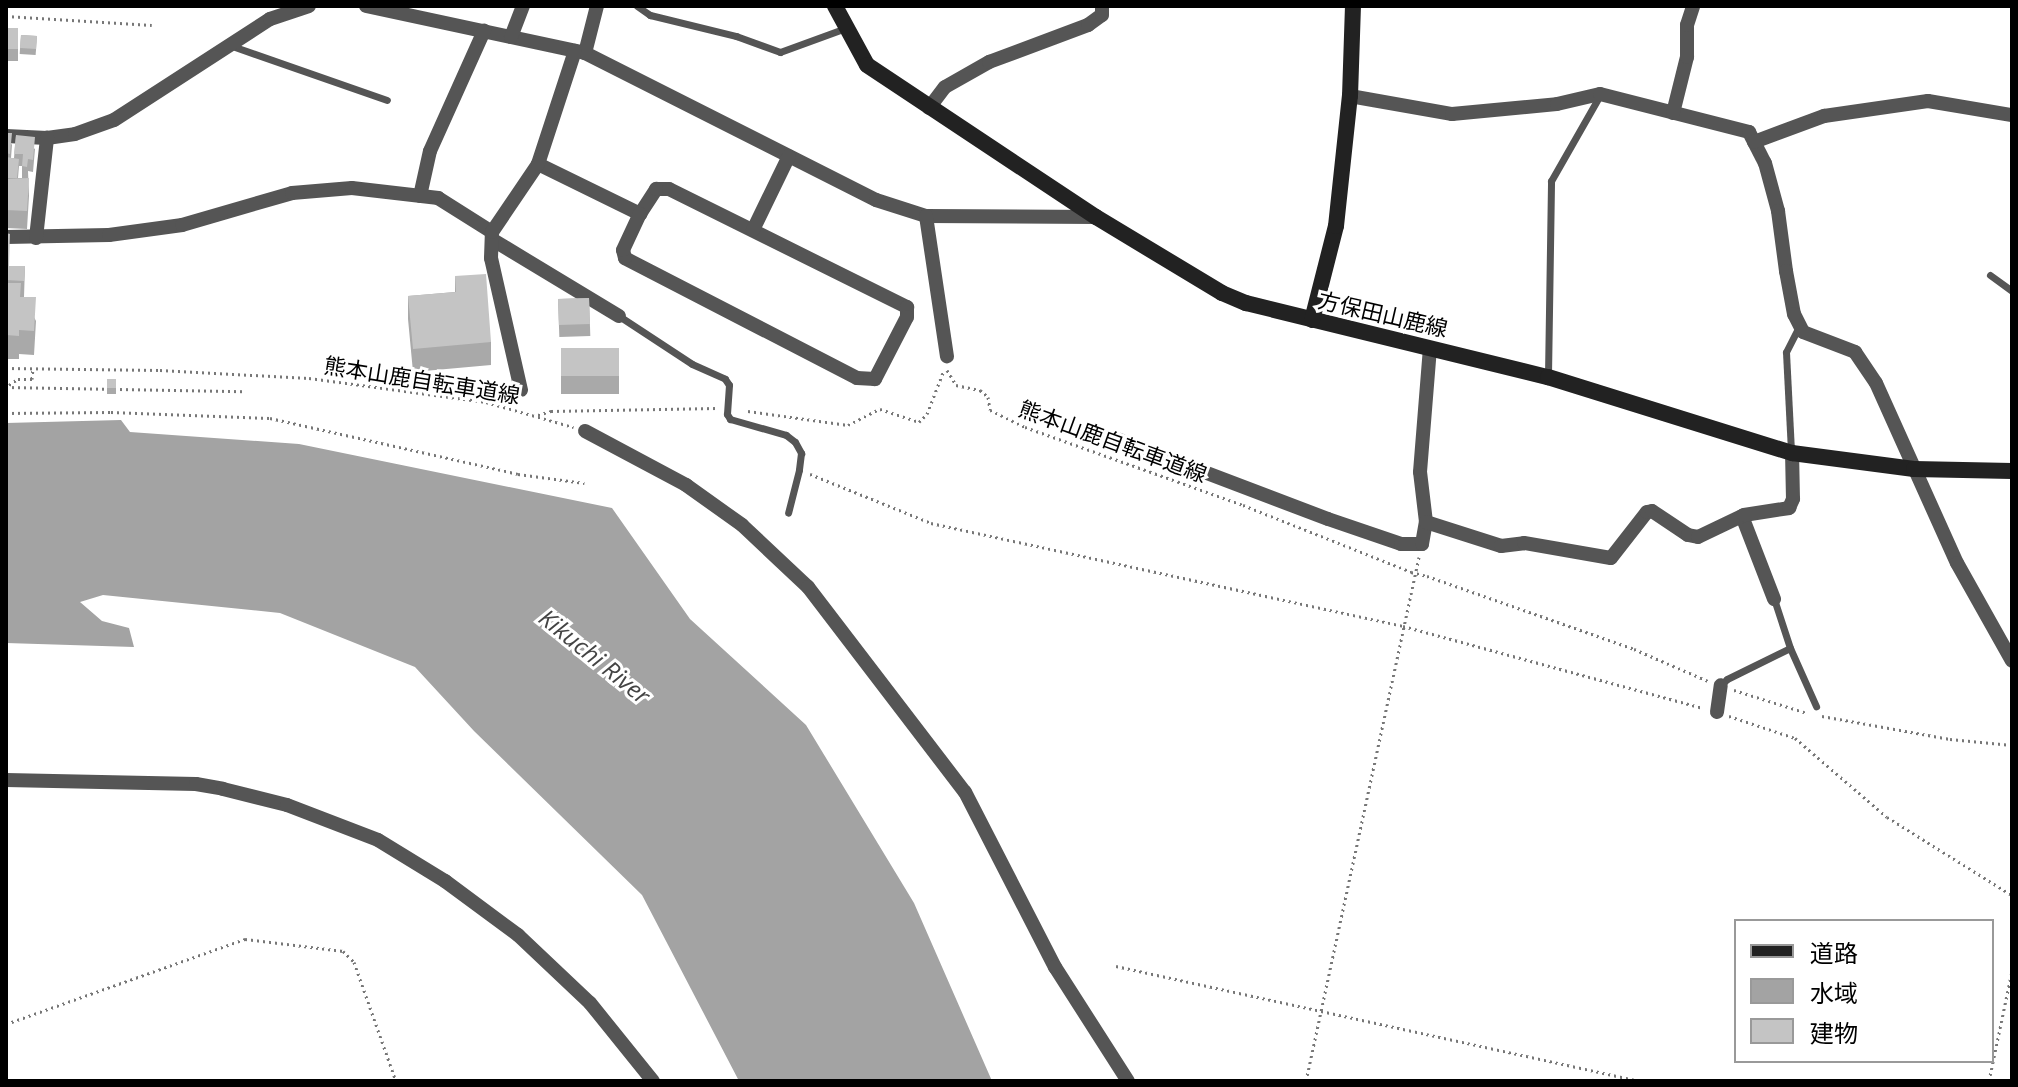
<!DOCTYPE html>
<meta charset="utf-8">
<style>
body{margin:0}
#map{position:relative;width:2018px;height:1087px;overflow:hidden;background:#fff;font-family:"Open Sans","Noto Sans JP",sans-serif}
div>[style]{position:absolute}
.water>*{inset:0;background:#a3a3a3}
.path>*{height:3px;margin-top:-1.5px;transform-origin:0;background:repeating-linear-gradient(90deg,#777 0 2px,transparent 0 6px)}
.lane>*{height:7px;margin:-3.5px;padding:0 3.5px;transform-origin:3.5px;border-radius:3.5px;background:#555}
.street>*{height:14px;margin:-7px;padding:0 7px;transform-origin:7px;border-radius:7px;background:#555}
.secondary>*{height:16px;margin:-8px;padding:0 8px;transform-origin:8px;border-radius:8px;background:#222}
.path-bridge>*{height:3px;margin-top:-1.5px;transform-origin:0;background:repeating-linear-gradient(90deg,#777 0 2px,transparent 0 6px)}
.wall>*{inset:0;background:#a9a9a9;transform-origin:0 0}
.building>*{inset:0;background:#c4c4c4;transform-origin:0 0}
span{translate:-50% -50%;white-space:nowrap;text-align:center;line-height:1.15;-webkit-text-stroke:6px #fff;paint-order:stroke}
.street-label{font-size:22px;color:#000}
.water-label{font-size:24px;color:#444;font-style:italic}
.frame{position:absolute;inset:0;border:8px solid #000;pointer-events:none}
.legend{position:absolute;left:1734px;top:919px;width:260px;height:144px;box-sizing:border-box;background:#fff;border:2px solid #999;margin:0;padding:10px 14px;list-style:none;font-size:24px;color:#000}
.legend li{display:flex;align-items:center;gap:16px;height:40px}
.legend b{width:40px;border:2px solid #999}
</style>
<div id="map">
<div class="water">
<div style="clip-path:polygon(121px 420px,130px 432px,299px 444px,612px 508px,690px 619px,806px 725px,914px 903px,992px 1081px,739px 1081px,642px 895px,474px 731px,415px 667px,280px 613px,103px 595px,80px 602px,102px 621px,129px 628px,134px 647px,6px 643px,6px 423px)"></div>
</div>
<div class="path">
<div style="left:6px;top:16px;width:146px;rotate:3.5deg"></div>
<div style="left:6px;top:368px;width:154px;rotate:0.7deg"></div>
<div style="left:160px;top:370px;width:149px;rotate:3.1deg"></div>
<div style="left:309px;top:378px;width:179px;rotate:7.7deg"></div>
<div style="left:486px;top:402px;width:91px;rotate:16deg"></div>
<div style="left:947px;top:370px;width:17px;rotate:59deg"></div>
<div style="left:956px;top:385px;width:25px;rotate:12deg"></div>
<div style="left:980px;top:390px;width:11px;rotate:41deg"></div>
<div style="left:988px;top:397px;width:13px;rotate:81deg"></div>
<div style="left:990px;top:410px;width:39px;rotate:26deg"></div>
<div style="left:1025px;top:427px;width:232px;rotate:19.7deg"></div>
<div style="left:1243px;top:505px;width:181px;rotate:21.7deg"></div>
<div style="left:9px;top:385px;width:11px;rotate:-34deg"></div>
<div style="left:18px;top:379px;width:14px"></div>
<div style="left:32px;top:379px;width:11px;rotate:-85deg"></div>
<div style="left:6px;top:387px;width:238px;rotate:1deg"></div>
<div style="left:748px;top:411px;width:101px;rotate:8deg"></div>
<div style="left:848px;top:425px;width:36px;rotate:-27deg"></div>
<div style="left:880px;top:409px;width:41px;rotate:18.4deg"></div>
<div style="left:919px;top:422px;width:11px;rotate:-45deg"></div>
<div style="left:927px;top:414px;width:47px;rotate:-68.9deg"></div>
<div style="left:6px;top:413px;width:105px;rotate:-0.5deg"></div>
<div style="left:111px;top:412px;width:159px;rotate:2.2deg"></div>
<div style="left:270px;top:418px;width:254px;rotate:12.7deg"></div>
<div style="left:518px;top:474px;width:67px;rotate:7.8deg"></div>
<div style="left:538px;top:415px;width:14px;rotate:-17deg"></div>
<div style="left:551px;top:411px;width:166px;rotate:-1deg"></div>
<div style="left:810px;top:474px;width:131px;rotate:22deg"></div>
<div style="left:931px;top:523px;width:483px;rotate:12.3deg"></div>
<div style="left:1403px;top:626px;width:311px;rotate:15.3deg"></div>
<div style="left:1427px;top:576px;width:219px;rotate:19.4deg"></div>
<div style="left:1634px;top:649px;width:81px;rotate:23.4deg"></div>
<div style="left:1734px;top:690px;width:77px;rotate:17.5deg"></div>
<div style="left:1729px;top:716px;width:70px;rotate:18.4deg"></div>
<div style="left:1795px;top:738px;width:121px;rotate:40.7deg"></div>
<div style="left:1887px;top:817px;width:147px;rotate:32deg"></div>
<div style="left:1822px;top:716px;width:130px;rotate:10.2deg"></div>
<div style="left:1950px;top:739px;width:62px;rotate:5.5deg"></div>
<div style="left:1116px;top:966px;width:536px;rotate:12.38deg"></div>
<div style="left:6px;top:1024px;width:254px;rotate:-19.6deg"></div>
<div style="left:245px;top:939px;width:99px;rotate:7deg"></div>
<div style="left:343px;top:951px;width:16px;rotate:45deg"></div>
<div style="left:354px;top:962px;width:126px;rotate:70.6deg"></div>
<div style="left:1306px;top:1081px;width:536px;rotate:-77.83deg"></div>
<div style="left:1989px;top:1081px;width:112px;rotate:-78.2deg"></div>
</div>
<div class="lane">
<div style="left:637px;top:6px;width:16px;rotate:35deg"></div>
<div style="left:650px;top:15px;width:89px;rotate:13.7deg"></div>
<div style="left:736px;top:36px;width:47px;rotate:20deg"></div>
<div style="left:780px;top:52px;width:70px;rotate:-20deg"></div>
<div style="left:232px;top:46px;width:164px;rotate:19.2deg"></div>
<div style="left:1990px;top:275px;width:27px;rotate:36deg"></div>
<div style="left:619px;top:316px;width:87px;rotate:33.3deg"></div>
<div style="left:692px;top:364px;width:36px;rotate:24deg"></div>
<div style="left:725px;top:379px;width:7px;rotate:56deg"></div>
<div style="left:729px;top:385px;width:29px;rotate:94deg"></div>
<div style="left:727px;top:414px;width:6px;rotate:59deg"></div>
<div style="left:730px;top:419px;width:58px;rotate:15.9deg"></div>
<div style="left:786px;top:435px;width:11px;rotate:38deg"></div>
<div style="left:795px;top:442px;width:13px;rotate:61deg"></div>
<div style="left:801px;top:453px;width:17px;rotate:97deg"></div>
<div style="left:799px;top:470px;width:44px;rotate:104.3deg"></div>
<div style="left:1548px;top:375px;width:194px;rotate:-89.1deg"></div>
<div style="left:1551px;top:181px;width:97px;rotate:-60.3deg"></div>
<div style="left:1791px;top:451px;width:99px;rotate:-92.9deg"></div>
<div style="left:1786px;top:352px;width:29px;rotate:-63deg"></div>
<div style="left:1774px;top:599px;width:52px;rotate:71.9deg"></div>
<div style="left:1790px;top:648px;width:64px;rotate:65.9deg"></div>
<div style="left:1721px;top:685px;width:8px;rotate:-45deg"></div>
<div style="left:1727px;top:679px;width:70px;rotate:-26.2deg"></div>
</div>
<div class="street">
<div style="left:366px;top:6px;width:224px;rotate:12.1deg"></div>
<div style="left:585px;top:53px;width:326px;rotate:26.8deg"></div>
<div style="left:876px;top:200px;width:52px;rotate:17.7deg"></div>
<div style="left:926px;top:216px;width:170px;rotate:0.3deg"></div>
<div style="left:511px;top:37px;width:33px;rotate:-69deg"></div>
<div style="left:585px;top:53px;width:49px;rotate:-75.7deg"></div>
<div style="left:1350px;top:96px;width:104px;rotate:10deg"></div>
<div style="left:1452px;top:114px;width:105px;rotate:-5.4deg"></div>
<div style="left:1557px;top:104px;width:44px;rotate:-13.1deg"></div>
<div style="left:1600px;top:94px;width:154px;rotate:14.3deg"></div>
<div style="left:1749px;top:132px;width:35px;rotate:63deg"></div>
<div style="left:1765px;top:163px;width:50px;rotate:74.8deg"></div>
<div style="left:1778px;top:211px;width:61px;rotate:82.4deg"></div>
<div style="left:1786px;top:271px;width:44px;rotate:79.5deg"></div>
<div style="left:1794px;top:314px;width:20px;rotate:63deg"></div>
<div style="left:1803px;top:332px;width:56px;rotate:21deg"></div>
<div style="left:1855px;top:352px;width:37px;rotate:56deg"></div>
<div style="left:1876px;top:383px;width:197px;rotate:65.8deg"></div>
<div style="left:1957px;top:563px;width:112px;rotate:60.7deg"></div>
<div style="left:929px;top:108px;width:26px;rotate:-53deg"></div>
<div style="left:945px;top:87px;width:51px;rotate:-29.6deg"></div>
<div style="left:989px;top:62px;width:106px;rotate:-20.5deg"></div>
<div style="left:1088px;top:25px;width:17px;rotate:-36deg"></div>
<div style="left:1102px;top:15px;width:9px;rotate:-90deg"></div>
<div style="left:1673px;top:113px;width:58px;rotate:-76deg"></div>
<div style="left:1687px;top:57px;width:32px;rotate:-90deg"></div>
<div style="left:1687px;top:25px;width:20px;rotate:-72deg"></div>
<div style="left:6px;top:136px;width:41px;rotate:2.8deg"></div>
<div style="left:47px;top:138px;width:28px;rotate:-8deg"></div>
<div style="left:75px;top:134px;width:41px;rotate:-19.7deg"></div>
<div style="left:114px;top:120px;width:186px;rotate:-32.9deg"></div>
<div style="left:270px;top:19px;width:41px;rotate:-18.4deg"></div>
<div style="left:1754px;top:142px;width:75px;rotate:-20.4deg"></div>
<div style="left:1824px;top:116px;width:105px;rotate:-8.2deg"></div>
<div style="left:1928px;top:101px;width:85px;rotate:9.5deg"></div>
<div style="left:538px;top:164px;width:114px;rotate:26.1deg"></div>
<div style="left:640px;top:214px;width:30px;rotate:-57deg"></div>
<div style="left:656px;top:189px;width:13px"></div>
<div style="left:669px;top:189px;width:266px;rotate:26.4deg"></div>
<div style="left:907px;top:307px;width:10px;rotate:90deg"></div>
<div style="left:907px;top:317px;width:70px;rotate:117.3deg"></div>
<div style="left:875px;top:379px;width:18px;rotate:-177deg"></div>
<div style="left:857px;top:378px;width:261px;rotate:-152.7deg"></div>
<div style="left:625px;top:258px;width:8px;rotate:-104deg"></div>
<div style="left:623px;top:250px;width:40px;rotate:-65deg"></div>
<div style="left:420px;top:196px;width:46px;rotate:-77.5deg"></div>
<div style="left:430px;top:151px;width:132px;rotate:-65.8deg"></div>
<div style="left:926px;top:216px;width:142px;rotate:81.5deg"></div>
<div style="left:753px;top:230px;width:82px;rotate:-64.1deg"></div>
<div style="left:6px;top:237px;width:103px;rotate:-1.1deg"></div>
<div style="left:109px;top:235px;width:74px;rotate:-7.8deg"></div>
<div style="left:182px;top:225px;width:115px;rotate:-16.2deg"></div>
<div style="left:292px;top:193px;width:60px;rotate:-4.8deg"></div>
<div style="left:352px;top:188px;width:87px;rotate:6.6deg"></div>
<div style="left:438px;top:198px;width:64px;rotate:32.2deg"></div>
<div style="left:36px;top:238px;width:101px;rotate:-83.7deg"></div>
<div style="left:493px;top:240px;width:147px;rotate:31.1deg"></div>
<div style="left:521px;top:390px;width:135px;rotate:-102.8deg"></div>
<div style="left:491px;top:258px;width:26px;rotate:-88deg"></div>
<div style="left:492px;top:232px;width:82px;rotate:-55.9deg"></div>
<div style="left:538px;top:164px;width:119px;rotate:-71.9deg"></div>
<div style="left:585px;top:431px;width:115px;rotate:28.1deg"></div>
<div style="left:686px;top:485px;width:69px;rotate:35.5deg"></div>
<div style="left:742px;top:525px;width:91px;rotate:43.2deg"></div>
<div style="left:808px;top:587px;width:258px;rotate:52.6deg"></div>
<div style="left:965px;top:792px;width:197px;rotate:62.8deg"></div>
<div style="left:1055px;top:967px;width:135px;rotate:57.4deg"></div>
<div style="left:1112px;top:437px;width:231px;rotate:20.8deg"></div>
<div style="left:1328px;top:519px;width:77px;rotate:18.9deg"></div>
<div style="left:1401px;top:544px;width:21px"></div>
<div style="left:1422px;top:544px;width:22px;rotate:-80deg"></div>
<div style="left:1426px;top:522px;width:50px;rotate:-96.8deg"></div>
<div style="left:1420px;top:472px;width:124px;rotate:-85.4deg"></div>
<div style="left:1742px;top:516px;width:89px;rotate:68.9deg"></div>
<div style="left:1426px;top:522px;width:79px;rotate:17.7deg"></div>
<div style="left:1501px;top:546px;width:23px;rotate:-7deg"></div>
<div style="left:1524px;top:543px;width:88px;rotate:9.8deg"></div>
<div style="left:1611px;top:558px;width:58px;rotate:-52deg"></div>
<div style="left:1647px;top:512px;width:5px;rotate:-11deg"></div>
<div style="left:1652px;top:511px;width:43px;rotate:33.7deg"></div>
<div style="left:1688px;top:535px;width:10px;rotate:11deg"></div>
<div style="left:1698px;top:537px;width:51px;rotate:-25.6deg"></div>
<div style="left:1744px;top:515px;width:46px;rotate:-8.8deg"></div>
<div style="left:1789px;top:508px;width:10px;rotate:-66deg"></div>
<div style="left:1793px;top:499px;width:46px;rotate:-91.2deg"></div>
<div style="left:1717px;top:712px;width:27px;rotate:-82deg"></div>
<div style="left:6px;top:780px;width:190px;rotate:1.2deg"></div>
<div style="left:196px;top:784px;width:27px;rotate:10deg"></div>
<div style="left:223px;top:789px;width:66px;rotate:14deg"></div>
<div style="left:287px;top:805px;width:97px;rotate:21deg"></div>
<div style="left:378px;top:840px;width:79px;rotate:31.5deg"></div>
<div style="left:445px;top:881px;width:91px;rotate:36.5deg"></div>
<div style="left:518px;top:935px;width:99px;rotate:43.4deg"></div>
<div style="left:590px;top:1003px;width:100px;rotate:51.1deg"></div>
</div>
<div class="secondary">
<div style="left:835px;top:6px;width:67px;rotate:61.5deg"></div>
<div style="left:867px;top:65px;width:275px;rotate:33.6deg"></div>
<div style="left:1096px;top:217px;width:147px;rotate:31.1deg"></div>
<div style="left:1222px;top:293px;width:26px;rotate:23deg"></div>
<div style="left:1246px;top:303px;width:311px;rotate:13.8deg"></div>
<div style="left:1548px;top:377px;width:256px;rotate:17.3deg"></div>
<div style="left:1792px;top:453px;width:123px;rotate:7.5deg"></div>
<div style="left:1914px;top:469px;width:98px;rotate:1.2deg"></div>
<div style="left:1312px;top:320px;width:97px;rotate:-75.7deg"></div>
<div style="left:1336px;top:226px;width:131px;rotate:-83.9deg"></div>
<div style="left:1350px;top:96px;width:90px;rotate:-88.1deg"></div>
</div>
<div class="path-bridge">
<div style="left:1411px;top:572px;width:16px;rotate:14deg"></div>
</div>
<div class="wall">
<div style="left:6px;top:28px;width:12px;height:33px"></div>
<div style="left:21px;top:35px;width:16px;height:19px;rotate:4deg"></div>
<div style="clip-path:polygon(evenodd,6px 133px,12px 145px,11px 158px,14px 158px,16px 135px,35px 149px,33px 172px,28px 171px,29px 196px,27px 229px,6px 228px,6px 133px,19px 166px,22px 166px,22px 178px,18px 178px,19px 166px)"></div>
<div style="clip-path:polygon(6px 233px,9px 266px,25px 266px,24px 297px,36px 321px,34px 355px,19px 354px,19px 359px,6px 359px)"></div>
<div style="clip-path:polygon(455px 276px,491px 342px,491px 365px,413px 372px,408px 319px,408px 296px,455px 292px)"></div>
<div style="left:589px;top:298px;width:38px;height:31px;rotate:88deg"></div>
<div style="left:619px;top:348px;width:46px;height:58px;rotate:90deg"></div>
<div style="left:107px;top:379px;width:9px;height:15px"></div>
</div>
<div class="building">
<div style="left:6px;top:28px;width:12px;height:21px"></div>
<div style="left:21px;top:35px;width:16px;height:13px;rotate:4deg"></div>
<div style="clip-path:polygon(6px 133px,12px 133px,10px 154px,6px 153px)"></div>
<div style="clip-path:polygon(16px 135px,35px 137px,33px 160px,28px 159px,27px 167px,22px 166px,23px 154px,14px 154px)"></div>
<div style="clip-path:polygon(6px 157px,19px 159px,17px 178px,6px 178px)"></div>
<div style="clip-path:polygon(29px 178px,27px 211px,6px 210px,6px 179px)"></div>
<div style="clip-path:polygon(6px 233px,10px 234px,9px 266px,25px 266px,24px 281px,6px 280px)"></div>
<div style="clip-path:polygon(486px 274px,491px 342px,413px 349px,408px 296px,456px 292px,455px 276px)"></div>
<div style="clip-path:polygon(6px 283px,21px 283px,20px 297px,36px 297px,34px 331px,19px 330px,19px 336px,6px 335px)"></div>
<div style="left:589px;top:298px;width:26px;height:31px;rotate:88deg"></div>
<div style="left:619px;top:348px;width:28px;height:58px;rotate:90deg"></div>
<div style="left:107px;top:379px;width:9px;height:9px"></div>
</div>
<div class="street-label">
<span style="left:1383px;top:314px;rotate:13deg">方保田山鹿線</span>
<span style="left:422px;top:380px;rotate:9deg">熊本山鹿自転車道線</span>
<span style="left:1113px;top:441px;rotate:20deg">熊本山鹿自転車道線</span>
</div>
<div class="water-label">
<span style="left:595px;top:656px;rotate:39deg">Kikuchi River</span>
</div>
<div class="frame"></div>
<ul class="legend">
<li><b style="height:10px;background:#222"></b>道路</li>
<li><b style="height:22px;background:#a3a3a3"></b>水域</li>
<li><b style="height:22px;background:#c4c4c4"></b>建物</li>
</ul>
</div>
